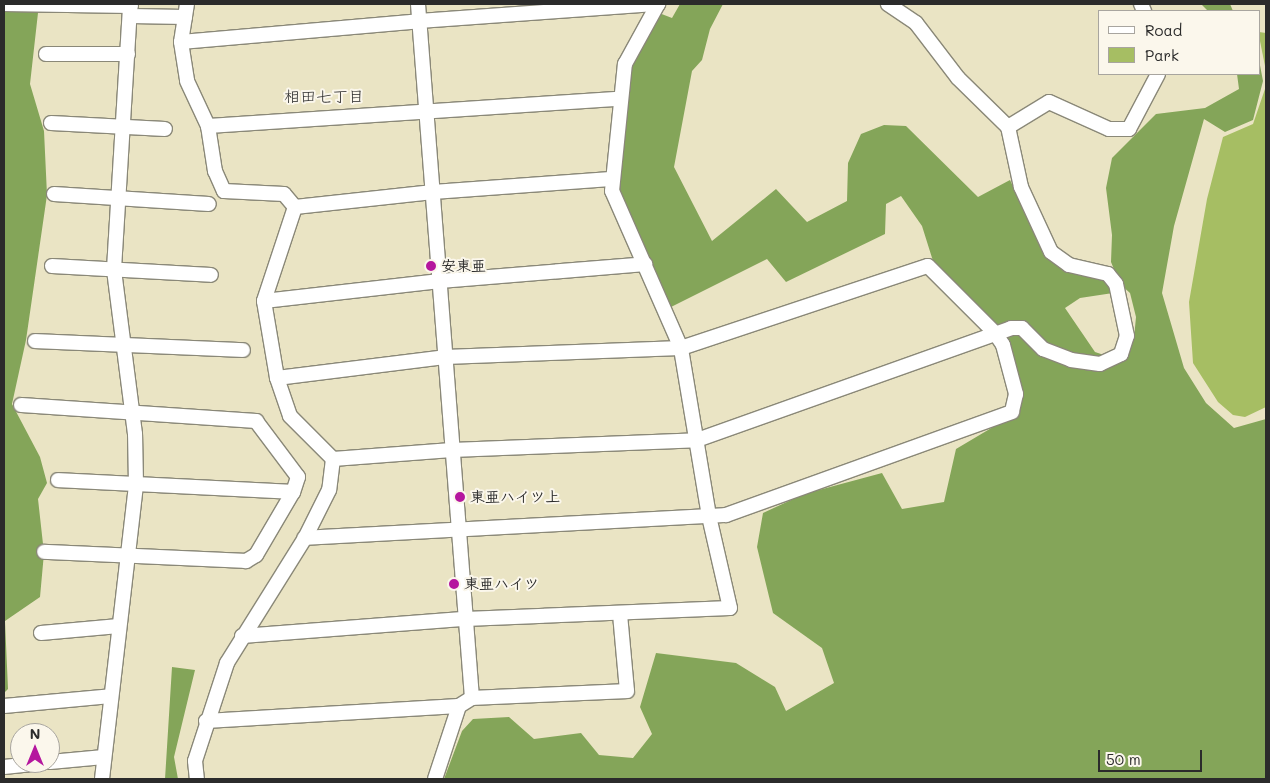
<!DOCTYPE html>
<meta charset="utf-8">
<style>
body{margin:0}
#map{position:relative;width:1270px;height:783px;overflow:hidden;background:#eae4c4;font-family:Mali,"Klee One",sans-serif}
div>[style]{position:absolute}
.green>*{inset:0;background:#a6be63}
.forest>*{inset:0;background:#84a559}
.roads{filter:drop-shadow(1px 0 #8a8878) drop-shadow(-1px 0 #8a8878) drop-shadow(0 1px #8a8878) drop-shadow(0 -1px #8a8878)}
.minor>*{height:14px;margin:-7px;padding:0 7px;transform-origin:7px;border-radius:7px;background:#fff}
.dots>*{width:14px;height:14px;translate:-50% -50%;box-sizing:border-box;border:2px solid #fbf7ec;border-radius:50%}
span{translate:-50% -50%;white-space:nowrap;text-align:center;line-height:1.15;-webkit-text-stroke:4px #fbf7ec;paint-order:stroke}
.poi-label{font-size:15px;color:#2b2b2b;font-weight:700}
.left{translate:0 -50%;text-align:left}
.neighbourhood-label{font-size:16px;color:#2b2b2b}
.frame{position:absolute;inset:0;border:5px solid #2b2b2b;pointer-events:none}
.legend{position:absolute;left:1098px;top:10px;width:162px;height:65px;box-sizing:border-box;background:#fbf7ec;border:1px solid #a8a59f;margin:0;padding:6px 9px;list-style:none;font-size:15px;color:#2b2b2b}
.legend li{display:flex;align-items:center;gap:10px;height:25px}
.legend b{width:25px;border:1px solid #a8a59f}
.north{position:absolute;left:10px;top:723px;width:50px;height:50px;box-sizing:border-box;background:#fbf7ec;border:1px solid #a8a59f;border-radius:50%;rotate:0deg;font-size:14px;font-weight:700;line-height:20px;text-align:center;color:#2b2b2b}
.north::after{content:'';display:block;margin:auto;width:18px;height:22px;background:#b5179e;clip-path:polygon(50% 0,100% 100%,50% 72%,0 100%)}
.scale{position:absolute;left:1098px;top:750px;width:104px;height:22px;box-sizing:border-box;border:2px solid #2b2b2b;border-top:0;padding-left:6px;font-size:15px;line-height:18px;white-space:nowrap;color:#2b2b2b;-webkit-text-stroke:4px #fbf7ec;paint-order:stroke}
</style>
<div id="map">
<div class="green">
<div style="clip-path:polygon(1259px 32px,1266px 33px,1266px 71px,1259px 36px)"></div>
<div style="clip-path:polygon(1266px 86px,1266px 407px,1245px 417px,1233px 415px,1218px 402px,1193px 363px,1189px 302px,1207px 199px,1223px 137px,1253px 124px)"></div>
</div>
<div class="forest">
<div style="clip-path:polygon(4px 4px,39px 4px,30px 84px,44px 131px,47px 195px,26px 340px,12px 404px,40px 457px,47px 483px,38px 499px,44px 553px,40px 597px,5px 621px,8px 689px,4px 693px)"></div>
<div style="clip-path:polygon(680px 4px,723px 4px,710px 29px,702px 60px,692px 71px,674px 167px,712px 241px,776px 189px,807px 222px,847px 201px,848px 163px,861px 134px,884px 125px,906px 126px,978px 197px,1010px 180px,1046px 254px,1109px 281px,1113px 293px,1080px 298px,1065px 308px,1095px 352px,1104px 355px,1126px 350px,1134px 338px,1136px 317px,1130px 293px,1120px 284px,1111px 262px,1112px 235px,1106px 188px,1112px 158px,1156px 114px,1205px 108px,1239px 89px,1237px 74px,1259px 74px,1259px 60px,1263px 81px,1253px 120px,1225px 132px,1204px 119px,1174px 226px,1162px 293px,1184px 368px,1206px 403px,1234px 428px,1266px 419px,1266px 779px,444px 779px,462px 731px,473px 719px,509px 717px,534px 739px,581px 733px,599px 755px,633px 758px,652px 734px,640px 707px,656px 653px,736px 663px,775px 687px,786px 711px,834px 683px,822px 648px,773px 613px,757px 547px,763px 513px,804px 494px,882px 473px,902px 509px,944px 502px,956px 449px,1015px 414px,1008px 345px,933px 261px,922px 226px,901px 196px,886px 204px,885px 234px,786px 282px,767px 259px,665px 310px,611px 179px,625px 64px,659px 13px,672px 18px)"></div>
<div style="clip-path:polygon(1201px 4px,1230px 4px,1233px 11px,1208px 11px)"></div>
<div style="clip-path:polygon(172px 667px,195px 670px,174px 757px,178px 779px,165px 779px)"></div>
</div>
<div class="roads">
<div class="minor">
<div style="left:4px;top:4px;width:127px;rotate:0.9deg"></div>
<div style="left:187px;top:4px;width:38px;rotate:99deg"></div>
<div style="left:181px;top:42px;width:39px;rotate:81deg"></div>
<div style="left:187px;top:81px;width:50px;rotate:65deg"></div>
<div style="left:208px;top:126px;width:46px;rotate:81.2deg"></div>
<div style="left:215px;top:171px;width:22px;rotate:66deg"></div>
<div style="left:224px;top:191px;width:60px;rotate:2.9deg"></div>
<div style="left:284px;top:194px;width:17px;rotate:50deg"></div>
<div style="left:295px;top:207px;width:99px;rotate:108.3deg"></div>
<div style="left:264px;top:301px;width:78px;rotate:80.4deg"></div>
<div style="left:277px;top:378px;width:40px;rotate:71.1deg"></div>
<div style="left:290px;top:416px;width:61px;rotate:45deg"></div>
<div style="left:333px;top:459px;width:31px;rotate:97deg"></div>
<div style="left:329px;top:490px;width:54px;rotate:116.6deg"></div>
<div style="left:305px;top:538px;width:147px;rotate:122deg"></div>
<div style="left:227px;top:663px;width:103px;rotate:108.1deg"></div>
<div style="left:195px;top:761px;width:18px;rotate:84deg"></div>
<div style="left:1141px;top:4px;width:8px;rotate:67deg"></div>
<div style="left:131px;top:16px;width:54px;rotate:1.1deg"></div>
<div style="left:181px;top:42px;width:239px;rotate:-5deg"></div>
<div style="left:419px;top:21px;width:240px;rotate:-4.1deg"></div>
<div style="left:46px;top:54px;width:82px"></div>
<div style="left:51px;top:123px;width:114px;rotate:3deg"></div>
<div style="left:208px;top:126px;width:412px;rotate:-3.8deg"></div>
<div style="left:1008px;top:127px;width:48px;rotate:-31.4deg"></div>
<div style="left:1049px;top:102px;width:66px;rotate:24.2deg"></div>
<div style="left:1109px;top:129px;width:20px"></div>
<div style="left:1129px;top:129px;width:62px;rotate:-62.2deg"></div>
<div style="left:54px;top:194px;width:155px;rotate:3.7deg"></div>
<div style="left:295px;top:207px;width:139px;rotate:-6.2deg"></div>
<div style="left:433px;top:192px;width:178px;rotate:-4.2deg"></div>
<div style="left:52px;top:266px;width:159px;rotate:3.2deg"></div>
<div style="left:264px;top:301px;width:177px;rotate:-6.5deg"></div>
<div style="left:440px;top:281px;width:206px;rotate:-4.7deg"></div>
<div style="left:35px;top:341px;width:208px;rotate:2.5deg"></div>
<div style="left:277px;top:378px;width:169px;rotate:-7.1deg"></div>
<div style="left:445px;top:357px;width:236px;rotate:-2.2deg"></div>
<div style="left:681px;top:348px;width:260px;rotate:-18.4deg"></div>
<div style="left:928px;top:266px;width:95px;rotate:45deg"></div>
<div style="left:995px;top:333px;width:14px;rotate:56deg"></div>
<div style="left:1003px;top:345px;width:51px;rotate:75.1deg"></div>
<div style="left:1016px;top:394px;width:18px;rotate:103deg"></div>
<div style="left:1012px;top:412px;width:304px;rotate:160.2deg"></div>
<div style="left:726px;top:515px;width:422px;rotate:176.9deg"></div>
<div style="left:21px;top:405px;width:236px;rotate:3.9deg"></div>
<div style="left:256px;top:421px;width:70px;rotate:53.1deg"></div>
<div style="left:298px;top:477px;width:16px;rotate:108deg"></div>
<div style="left:293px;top:492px;width:73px;rotate:120.4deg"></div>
<div style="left:256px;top:555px;width:12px;rotate:149deg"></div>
<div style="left:246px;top:561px;width:202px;rotate:-177.4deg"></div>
<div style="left:333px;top:459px;width:119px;rotate:-4.3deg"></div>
<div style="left:452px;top:450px;width:245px;rotate:-2.3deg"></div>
<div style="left:697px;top:440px;width:333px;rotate:-19.6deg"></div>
<div style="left:1011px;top:328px;width:11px"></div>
<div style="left:1022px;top:328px;width:30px;rotate:45deg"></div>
<div style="left:1043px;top:349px;width:30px;rotate:21deg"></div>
<div style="left:1071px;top:360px;width:29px;rotate:8deg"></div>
<div style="left:1100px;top:364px;width:23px;rotate:-25deg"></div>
<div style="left:1121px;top:354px;width:19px;rotate:-72deg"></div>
<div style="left:1127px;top:336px;width:53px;rotate:-101.9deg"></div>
<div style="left:1116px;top:284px;width:13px;rotate:-129deg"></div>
<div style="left:1108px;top:274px;width:40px;rotate:-167deg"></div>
<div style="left:1069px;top:265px;width:22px;rotate:-144deg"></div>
<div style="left:1051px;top:252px;width:72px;rotate:-114.8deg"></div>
<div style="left:1021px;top:187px;width:61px;rotate:-102.2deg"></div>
<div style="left:1008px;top:127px;width:70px;rotate:-135.6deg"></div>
<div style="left:958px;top:78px;width:69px;rotate:-127.4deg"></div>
<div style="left:916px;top:23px;width:34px;rotate:-146deg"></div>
<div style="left:58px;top:480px;width:235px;rotate:2.9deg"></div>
<div style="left:41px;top:633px;width:78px;rotate:-5.1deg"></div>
<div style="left:242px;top:636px;width:224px;rotate:-4.4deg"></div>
<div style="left:465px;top:619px;width:265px;rotate:-2.4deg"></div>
<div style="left:730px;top:608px;width:94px;rotate:-102.9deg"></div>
<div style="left:709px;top:516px;width:170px;rotate:-99.5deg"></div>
<div style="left:681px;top:348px;width:171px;rotate:-113.7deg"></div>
<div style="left:612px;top:191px;width:128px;rotate:-84.2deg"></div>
<div style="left:625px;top:64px;width:68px;rotate:-61.2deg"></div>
<div style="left:472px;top:698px;width:155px;rotate:-2.6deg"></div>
<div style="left:627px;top:691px;width:77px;rotate:-95.2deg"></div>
<div style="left:4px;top:706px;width:107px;rotate:-5.3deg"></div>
<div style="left:206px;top:721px;width:253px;rotate:-3.4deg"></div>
<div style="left:459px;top:706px;width:15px;rotate:-32deg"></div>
<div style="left:472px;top:698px;width:696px;rotate:-94.45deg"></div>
<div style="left:50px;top:762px;width:54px;rotate:-5.3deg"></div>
<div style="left:4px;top:767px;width:38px;rotate:-6deg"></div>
<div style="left:102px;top:779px;width:297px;rotate:-83.4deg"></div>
<div style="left:136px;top:484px;width:50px;rotate:-91.1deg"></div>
<div style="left:135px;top:434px;width:166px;rotate:-97.3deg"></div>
<div style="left:114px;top:269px;width:265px;rotate:-86.5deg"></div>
<div style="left:435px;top:779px;width:77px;rotate:-71.8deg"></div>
</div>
</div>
<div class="dots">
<div style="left:431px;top:266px;background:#b5179e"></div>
<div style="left:460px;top:497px;background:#b5179e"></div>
<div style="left:454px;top:584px;background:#b5179e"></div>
</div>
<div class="poi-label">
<span class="left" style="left:441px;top:266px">安東亜</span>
<span class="left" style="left:470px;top:497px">東亜ハイツ上</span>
<span class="left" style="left:464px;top:584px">東亜ハイツ</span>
</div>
<div class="neighbourhood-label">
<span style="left:324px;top:96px">相田七丁目</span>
</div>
<div class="frame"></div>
<ul class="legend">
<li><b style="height:6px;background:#fff"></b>Road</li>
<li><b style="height:14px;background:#a6be63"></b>Park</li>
</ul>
<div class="north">N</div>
<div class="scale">50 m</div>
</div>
